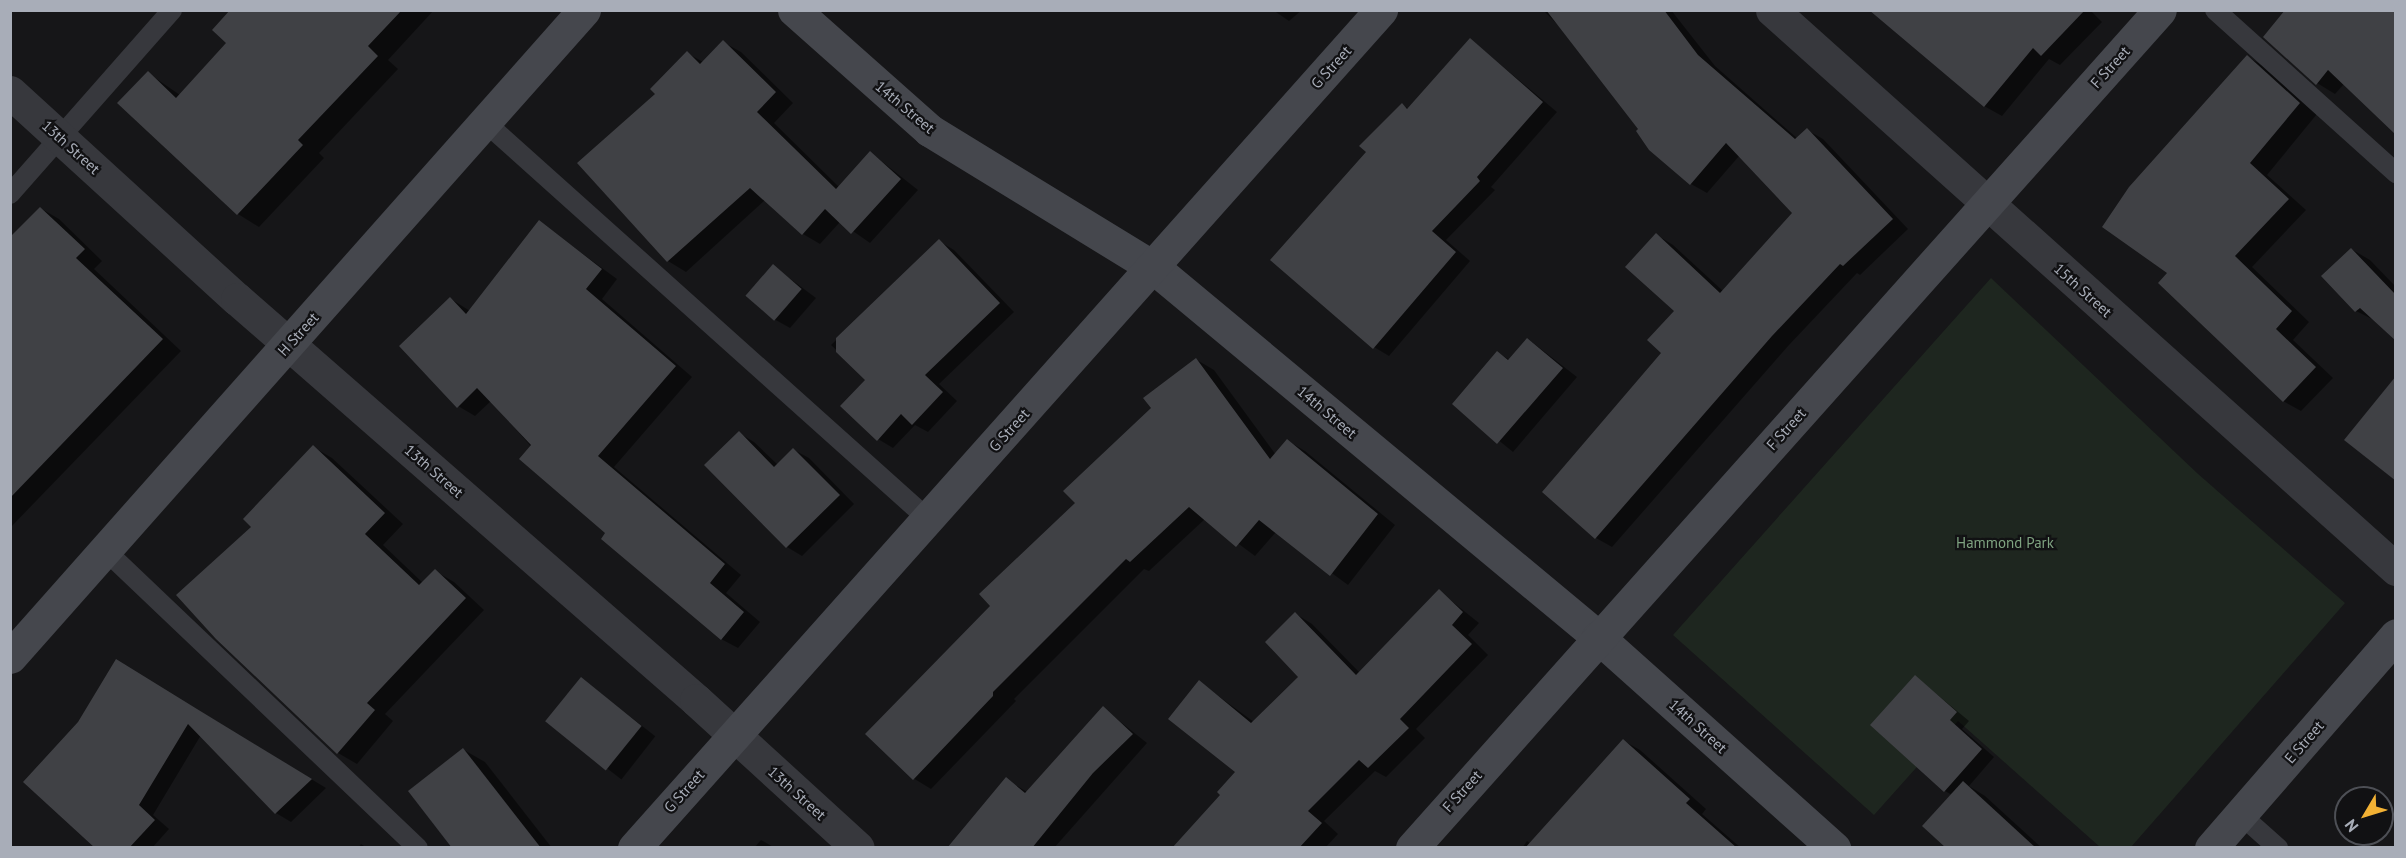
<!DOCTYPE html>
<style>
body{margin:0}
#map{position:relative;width:2406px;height:858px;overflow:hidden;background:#161618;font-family:"PT Sans",sans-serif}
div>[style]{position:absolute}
.green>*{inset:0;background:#1e261f}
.shadow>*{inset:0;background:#0007;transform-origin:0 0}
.building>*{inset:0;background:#404145;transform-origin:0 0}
.lane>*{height:20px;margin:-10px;padding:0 10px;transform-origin:10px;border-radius:10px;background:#37383d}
.street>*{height:33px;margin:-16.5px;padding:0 16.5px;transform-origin:16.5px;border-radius:16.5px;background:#37383d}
.secondary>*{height:33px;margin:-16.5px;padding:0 16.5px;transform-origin:16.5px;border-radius:16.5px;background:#45474d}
span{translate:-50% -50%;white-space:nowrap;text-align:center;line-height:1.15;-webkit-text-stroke:4.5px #111113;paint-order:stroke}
.street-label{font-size:15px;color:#a8adb8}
.park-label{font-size:15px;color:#7fa381}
.frame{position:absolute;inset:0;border:12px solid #a8adb8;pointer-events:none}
.north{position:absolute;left:2334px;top:786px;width:60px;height:60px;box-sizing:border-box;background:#111113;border:2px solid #4d4f55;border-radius:50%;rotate:232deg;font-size:16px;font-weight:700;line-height:24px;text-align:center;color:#a8adb8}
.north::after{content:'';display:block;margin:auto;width:21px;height:27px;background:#f2b134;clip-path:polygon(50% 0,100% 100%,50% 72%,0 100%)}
</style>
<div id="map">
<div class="green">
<div style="clip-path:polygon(1991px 278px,2197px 473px,2345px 603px,2131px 847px,2100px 847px,1958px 721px,1874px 815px,1673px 635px)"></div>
</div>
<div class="shadow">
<div style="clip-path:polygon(232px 10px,434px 10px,388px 60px,398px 69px,319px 153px,324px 158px,259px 227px,238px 214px,119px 103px,148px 73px,180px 95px,228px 43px)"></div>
<div style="clip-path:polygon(1273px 10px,1302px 10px,1289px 21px)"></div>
<div style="clip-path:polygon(1543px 10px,1671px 10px,1715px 66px,1798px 139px,1807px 130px,1823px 139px,1908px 229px,1860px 275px,1857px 273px,1789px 345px,1612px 547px,1596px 538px,1676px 311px,1657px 235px,1673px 245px,1723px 291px,1794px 213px,1740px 155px,1707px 193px,1691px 184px,1640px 129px,1560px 27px)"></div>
<div style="clip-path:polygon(1875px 10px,2090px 10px,2102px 22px,2060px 65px,2049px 59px,2002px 116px,1984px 106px)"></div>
<div style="clip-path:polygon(2289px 10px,2344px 84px,2335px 94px,2317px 83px)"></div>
<div style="clip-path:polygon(1471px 40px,1557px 112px,1491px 187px,1495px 190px,1446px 240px,1470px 261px,1389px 356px,1374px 347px,1368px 152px,1402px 105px,1409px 109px)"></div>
<div style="clip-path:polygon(723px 42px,741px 52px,793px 103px,774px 123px,839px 187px,871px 153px,918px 190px,870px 243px,840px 222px,820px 244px,803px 234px,765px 200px,686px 272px,668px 261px,657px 94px,687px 53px,703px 62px)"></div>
<div style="clip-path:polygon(2248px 57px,2265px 67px,2317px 114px,2267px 175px,2306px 210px,2252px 267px,2309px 322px,2293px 340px,2333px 378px,2301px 411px,2283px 401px,2170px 273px)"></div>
<div style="clip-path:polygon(40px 208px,59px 219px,102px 261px,94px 269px,181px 351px,10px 528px,10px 239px)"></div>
<div style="clip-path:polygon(539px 222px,617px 279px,602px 299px,692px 377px,614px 467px,741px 575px,726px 593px,760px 622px,738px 648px,721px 639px,607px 533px,491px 401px,475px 416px,458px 406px,451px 299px,470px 311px)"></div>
<div style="clip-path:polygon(939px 241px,954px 250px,1014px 312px,939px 384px,957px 401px,928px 432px,915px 425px,893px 448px,878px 439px,868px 380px,831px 345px)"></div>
<div style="clip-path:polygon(2351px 249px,2370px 260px,2396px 287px,2396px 339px,2376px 321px,2356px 311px,2323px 276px)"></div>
<div style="clip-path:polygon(773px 266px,816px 298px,790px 328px,774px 319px)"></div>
<div style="clip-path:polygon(1528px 339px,1577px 377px,1513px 452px,1454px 404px,1498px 353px,1510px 360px)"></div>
<div style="clip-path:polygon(1197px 360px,1214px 370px,1276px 455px,1288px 441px,1305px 451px,1395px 525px,1348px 585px,1276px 532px,1255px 556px,1205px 519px,1149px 571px,1144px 569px,1014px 699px,1016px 701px,931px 789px,913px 778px,992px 606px)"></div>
<div style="clip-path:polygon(739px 433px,754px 442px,778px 465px,794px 450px,809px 458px,854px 504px,802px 556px,787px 547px,706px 465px)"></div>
<div style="clip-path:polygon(313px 447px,332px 458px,403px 524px,383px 545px,423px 583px,435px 571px,454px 582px,484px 610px,385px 714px,393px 721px,357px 764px,338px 753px,253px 527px)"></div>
<div style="clip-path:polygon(1439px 591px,1479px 623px,1468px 635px,1488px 655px,1416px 729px,1425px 738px,1386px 777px,1375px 771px,1324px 821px,1338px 834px,1325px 848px,1174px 848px,1222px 795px,1238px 772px,1199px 682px,1254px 722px,1300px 677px,1296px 614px,1312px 624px,1360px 673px)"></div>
<div style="clip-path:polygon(132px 670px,326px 788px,291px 822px,276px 813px,201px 735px,153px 815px,169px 829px,152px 848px,98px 848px,79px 723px)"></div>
<div style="clip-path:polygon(1916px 677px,1969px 721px,1962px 729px,1994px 757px,1969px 786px,1985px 796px,2042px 848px,1949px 848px,1952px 795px,1945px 791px)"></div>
<div style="left:582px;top:679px;width:93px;height:55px;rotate:38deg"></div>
<div style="clip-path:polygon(1103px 708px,1147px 743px,1054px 848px,961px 848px,1006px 779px,1027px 792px)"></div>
<div style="clip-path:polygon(1624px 741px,1640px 750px,1706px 809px,1702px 814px,1741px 848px,1522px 848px,1527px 841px,1531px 844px)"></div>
<div style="clip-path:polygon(464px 750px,485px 762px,552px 848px,454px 848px)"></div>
<div style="clip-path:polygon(761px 840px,775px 848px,754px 848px)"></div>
<div style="clip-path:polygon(361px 844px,367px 848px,358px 848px)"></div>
</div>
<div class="building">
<div style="clip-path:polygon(230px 10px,402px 10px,368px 46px,378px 56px,298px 140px,303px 145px,237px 215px,117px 103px,148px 71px,176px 98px,226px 43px,212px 30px)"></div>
<div style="clip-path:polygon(1546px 10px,1664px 10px,1698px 55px,1795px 139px,1807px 128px,1893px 219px,1843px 266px,1840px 264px,1772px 336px,1595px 539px,1542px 492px,1661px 353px,1647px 340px,1674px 311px,1625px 267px,1656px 233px,1720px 293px,1792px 213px,1726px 143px,1690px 185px,1649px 150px,1636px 131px,1638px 129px)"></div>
<div style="clip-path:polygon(1869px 10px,2085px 10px,2041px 56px,2033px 48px,1984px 107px)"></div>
<div style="clip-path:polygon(2285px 10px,2396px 10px,2396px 135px,2328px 70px,2316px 85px,2263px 37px)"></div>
<div style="clip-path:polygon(1470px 38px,1543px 102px,1477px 177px,1480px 181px,1432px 231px,1456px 252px,1373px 349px,1270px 260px,1366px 152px,1359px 146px,1402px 103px,1407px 109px)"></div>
<div style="clip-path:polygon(723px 40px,776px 92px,757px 112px,836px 189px,870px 151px,901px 179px,851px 234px,825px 209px,802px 235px,750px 188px,667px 262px,577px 163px,655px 94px,650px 89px,687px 51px,700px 64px)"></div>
<div style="clip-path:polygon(2247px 55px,2300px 103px,2250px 163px,2289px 199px,2235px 256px,2292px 311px,2276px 329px,2316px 367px,2283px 402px,2158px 283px,2167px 273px,2102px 227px,2129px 187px)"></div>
<div style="clip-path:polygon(40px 207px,85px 249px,76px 258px,163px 339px,10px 498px,10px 237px)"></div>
<div style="clip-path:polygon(539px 220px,602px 269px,586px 289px,676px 366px,598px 456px,725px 564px,710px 583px,744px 612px,721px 640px,601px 539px,605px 533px,519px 459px,531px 445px,477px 388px,457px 408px,399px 346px,450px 297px,466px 314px)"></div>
<div style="clip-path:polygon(939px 239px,1000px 303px,925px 375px,943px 392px,912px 425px,901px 414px,877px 441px,840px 406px,865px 380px,836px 352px,836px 338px)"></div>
<div style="clip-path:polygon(2351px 248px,2396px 295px,2396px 341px,2360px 308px,2355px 312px,2321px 276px)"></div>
<div style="left:773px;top:264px;width:38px;height:42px;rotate:41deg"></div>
<div style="clip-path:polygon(1527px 338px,1563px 368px,1497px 444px,1452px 404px,1497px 351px,1508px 360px)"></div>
<div style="clip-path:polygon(1196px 358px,1270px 459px,1287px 439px,1378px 514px,1330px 576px,1259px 520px,1236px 547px,1189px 507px,1130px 562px,1126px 559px,993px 692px,993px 696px,913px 780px,865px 734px,990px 606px,979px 594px,1075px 503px,1063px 491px,1151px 408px,1143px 398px)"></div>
<div style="clip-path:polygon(2396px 376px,2396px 481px,2344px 440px)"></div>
<div style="clip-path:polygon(739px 431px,774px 467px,793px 448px,840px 495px,786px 548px,704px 465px)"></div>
<div style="clip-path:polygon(313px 445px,385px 513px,365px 534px,419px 585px,435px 569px,466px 598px,367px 703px,375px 710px,337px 754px,216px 639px,176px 595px,251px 527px,243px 519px)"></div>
<div style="clip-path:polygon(1439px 589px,1463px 612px,1452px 625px,1472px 644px,1400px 719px,1409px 728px,1368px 768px,1359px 760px,1308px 811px,1322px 823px,1299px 848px,1172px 848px,1220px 795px,1217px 792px,1235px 772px,1168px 719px,1199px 680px,1251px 723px,1298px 677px,1265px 642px,1295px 612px,1356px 675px)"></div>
<div style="clip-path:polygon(116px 659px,197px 709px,312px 779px,275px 814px,188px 724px,139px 805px,155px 820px,129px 848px,95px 848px,23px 782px,78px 722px)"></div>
<div style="clip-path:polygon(1915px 675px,1957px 712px,1950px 720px,1982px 749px,1944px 792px,1870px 725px)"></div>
<div style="left:581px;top:677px;width:78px;height:57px;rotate:39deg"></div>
<div style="clip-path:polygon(1103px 706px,1133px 734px,1093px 773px,1032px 848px,947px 848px,1006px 777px,1025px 793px)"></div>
<div style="clip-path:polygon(1623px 739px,1690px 799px,1686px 803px,1737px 848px,1525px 848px)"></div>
<div style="clip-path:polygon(463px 748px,541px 848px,452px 848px,408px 791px)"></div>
<div style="clip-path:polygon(1963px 781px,2036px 848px,1946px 848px,1922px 826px)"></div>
</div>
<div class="lane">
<div style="left:2215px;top:10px;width:244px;rotate:42deg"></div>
<div style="left:485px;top:122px;width:596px;rotate:41.87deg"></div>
<div style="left:10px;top:194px;width:245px;rotate:-48.6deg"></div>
<div style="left:105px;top:550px;width:432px;rotate:43.6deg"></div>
<div style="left:2241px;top:815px;width:50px;rotate:41.7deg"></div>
</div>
<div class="street">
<div style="left:1772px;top:10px;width:838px;rotate:41.86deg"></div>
<div style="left:10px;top:92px;width:307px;rotate:42.4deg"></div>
<div style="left:237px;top:299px;width:609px;rotate:41.14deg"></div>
<div style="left:696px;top:700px;width:219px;rotate:42.4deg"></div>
</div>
<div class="secondary">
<div style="left:794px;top:10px;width:181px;rotate:41.6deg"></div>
<div style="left:929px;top:130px;width:263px;rotate:31.5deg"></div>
<div style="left:1153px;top:267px;width:579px;rotate:39.74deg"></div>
<div style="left:1598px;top:637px;width:317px;rotate:41.8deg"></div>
<div style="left:10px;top:657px;width:865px;rotate:-48.42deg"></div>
<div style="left:634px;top:848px;width:1123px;rotate:-48.29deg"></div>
<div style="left:1412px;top:848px;width:1123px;rotate:-48.25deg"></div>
<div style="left:2211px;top:848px;width:282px;rotate:-49deg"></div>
</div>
<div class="street-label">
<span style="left:1331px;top:67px;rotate:-48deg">G Street</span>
<span style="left:2110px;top:67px;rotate:-48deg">F Street</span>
<span style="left:905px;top:107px;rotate:40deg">14th Street</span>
<span style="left:71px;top:147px;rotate:42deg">13th Street</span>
<span style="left:2083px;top:290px;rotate:42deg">15th Street</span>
<span style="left:298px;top:334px;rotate:-48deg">H Street</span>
<span style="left:1327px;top:412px;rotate:40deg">14th Street</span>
<span style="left:1786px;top:429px;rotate:-48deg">F Street</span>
<span style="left:1009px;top:430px;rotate:-48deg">G Street</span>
<span style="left:434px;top:471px;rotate:41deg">13th Street</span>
<span style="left:1698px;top:726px;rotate:42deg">14th Street</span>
<span style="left:2304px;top:742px;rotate:-49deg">E Street</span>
<span style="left:684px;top:791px;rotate:-48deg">G Street</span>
<span style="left:1462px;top:791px;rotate:-48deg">F Street</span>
<span style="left:797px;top:793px;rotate:42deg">13th Street</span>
</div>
<div class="park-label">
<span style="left:2005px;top:543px">Hammond Park</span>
</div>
<div class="frame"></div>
<div class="north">N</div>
</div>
